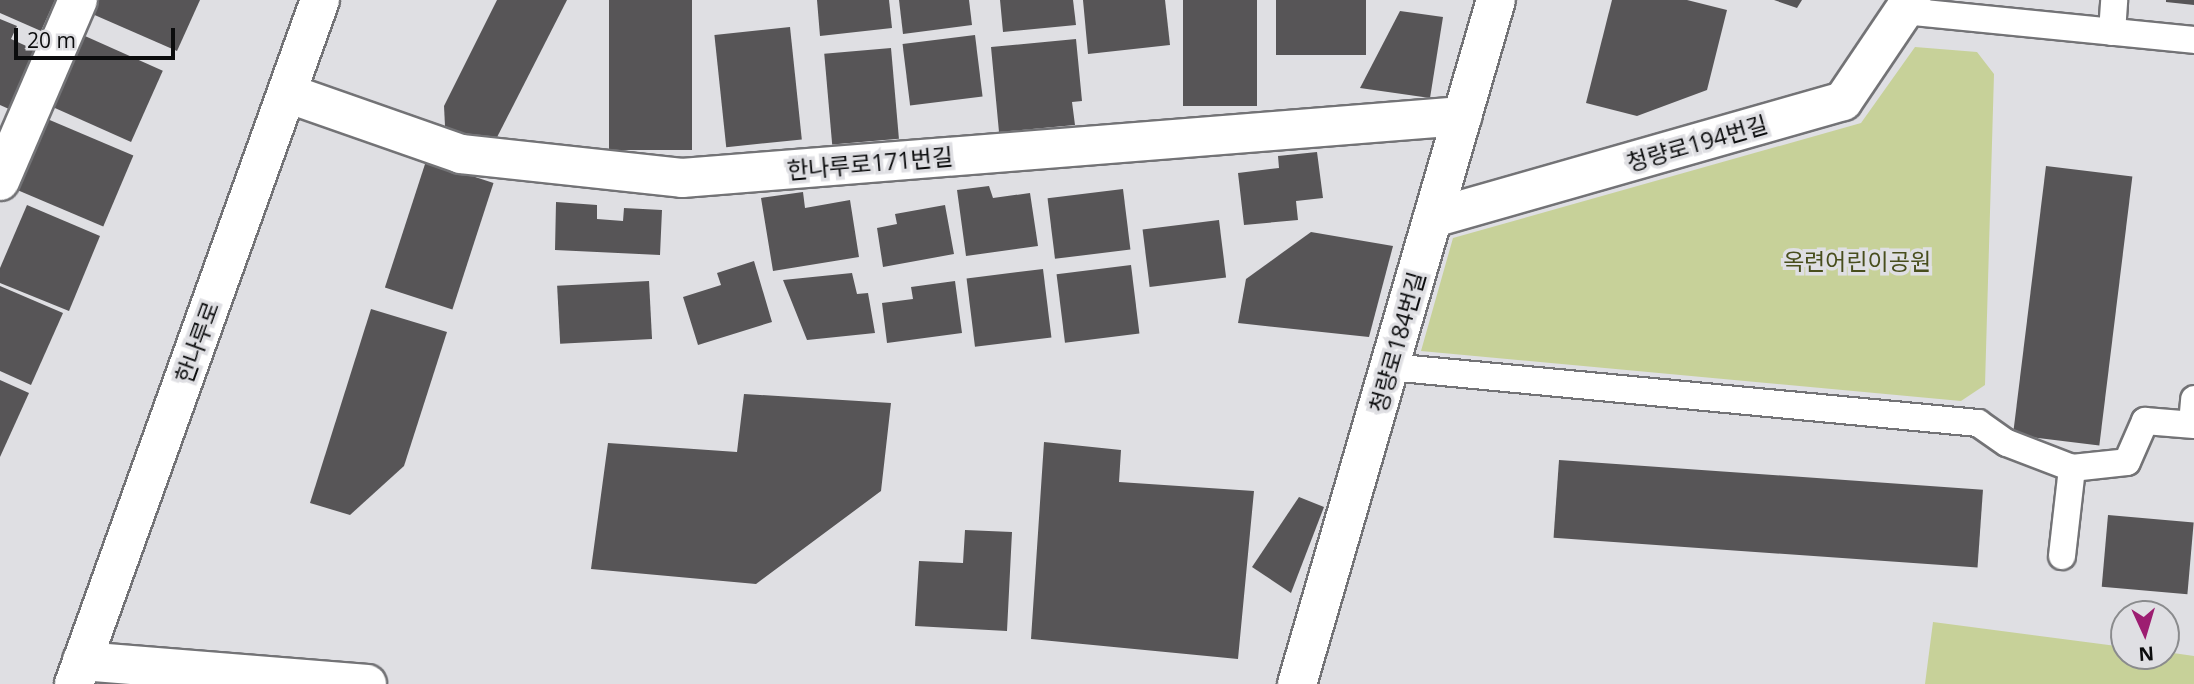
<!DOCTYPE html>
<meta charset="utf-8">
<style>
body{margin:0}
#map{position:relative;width:2194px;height:684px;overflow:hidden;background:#dfdfe3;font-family:"Open Sans","Noto Sans KR",sans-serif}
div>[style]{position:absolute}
.green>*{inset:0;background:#c7d199}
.building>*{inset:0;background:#575557;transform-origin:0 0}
.roads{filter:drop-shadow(2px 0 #737376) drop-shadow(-2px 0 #737376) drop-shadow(0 2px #737376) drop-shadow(0 -2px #737376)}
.lane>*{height:26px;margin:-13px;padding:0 13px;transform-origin:13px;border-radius:13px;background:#fff}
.street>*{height:38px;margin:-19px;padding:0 19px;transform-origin:19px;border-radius:19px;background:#fff}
.secondary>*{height:38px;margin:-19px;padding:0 19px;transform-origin:19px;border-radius:19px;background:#fff}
span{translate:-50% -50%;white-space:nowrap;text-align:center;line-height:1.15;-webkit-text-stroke:7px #dfdfe3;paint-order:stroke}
.street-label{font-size:23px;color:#0b0c0d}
.park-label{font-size:23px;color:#484e1d}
.north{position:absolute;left:2110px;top:600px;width:70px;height:70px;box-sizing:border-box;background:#dfdfe3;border:2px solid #8a8b8d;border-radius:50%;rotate:176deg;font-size:19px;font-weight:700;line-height:28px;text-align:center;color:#0b0c0d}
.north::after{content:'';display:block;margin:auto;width:24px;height:32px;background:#9d1d71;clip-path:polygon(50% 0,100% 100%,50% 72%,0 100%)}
.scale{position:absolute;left:14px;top:28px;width:161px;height:32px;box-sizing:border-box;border:4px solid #0b0c0d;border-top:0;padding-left:9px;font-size:21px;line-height:24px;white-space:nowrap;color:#0b0c0d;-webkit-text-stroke:5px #dfdfe3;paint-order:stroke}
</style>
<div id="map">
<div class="green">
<div style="clip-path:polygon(1915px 47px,1977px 52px,1994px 74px,1985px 385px,1961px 401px,1421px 351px,1453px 238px,1861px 123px)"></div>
<div style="clip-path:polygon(1933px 622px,2124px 647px,2124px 656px,2166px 656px,2166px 652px,2194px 656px,2194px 684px,1925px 684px)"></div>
</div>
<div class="building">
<div style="clip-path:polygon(0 0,55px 0,41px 31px,0 13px)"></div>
<div style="clip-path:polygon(95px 0,200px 0,177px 51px,90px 13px)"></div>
<div style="clip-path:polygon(497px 0,567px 0,491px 149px,445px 126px,444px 106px)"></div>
<div style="left:609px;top:0;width:83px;height:150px"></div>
<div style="clip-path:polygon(817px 0,889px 0,892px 28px,820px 36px)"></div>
<div style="clip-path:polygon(899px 0,969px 0,972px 25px,903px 34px)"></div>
<div style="clip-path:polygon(1000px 0,1073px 0,1076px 25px,1003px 32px)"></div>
<div style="clip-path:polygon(1083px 0,1165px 0,1170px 45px,1088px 54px)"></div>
<div style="left:1183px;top:0;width:74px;height:106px"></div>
<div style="left:1276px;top:0;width:90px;height:55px"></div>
<div style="clip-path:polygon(1612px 0,1687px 0,1727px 10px,1707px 90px,1637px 116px,1586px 103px)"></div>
<div style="clip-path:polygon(1774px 0,1802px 0,1797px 8px)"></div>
<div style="clip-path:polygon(2166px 0,2194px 0,2194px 5px,2166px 2px)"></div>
<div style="clip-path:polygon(1400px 11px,1443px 17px,1430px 98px,1360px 88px)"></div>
<div style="clip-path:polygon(0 19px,17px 26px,11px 39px,35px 50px,9px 109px,0 105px)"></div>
<div style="left:790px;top:27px;width:113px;height:76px;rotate:84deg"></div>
<div style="left:76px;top:32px;width:95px;height:78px;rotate:24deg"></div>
<div style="left:975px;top:35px;width:62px;height:73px;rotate:83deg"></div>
<div style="clip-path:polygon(1076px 39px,1082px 101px,1072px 102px,1075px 125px,999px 132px,991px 47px)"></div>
<div style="left:891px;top:48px;width:91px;height:67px;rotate:85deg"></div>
<div style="left:45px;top:118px;width:96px;height:77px;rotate:23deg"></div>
<div style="clip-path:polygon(1317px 152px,1323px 198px,1296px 201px,1298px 220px,1244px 225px,1238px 173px,1279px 168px,1278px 156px)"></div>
<div style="left:426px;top:161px;width:71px;height:133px;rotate:18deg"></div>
<div style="left:2046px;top:166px;width:87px;height:271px;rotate:7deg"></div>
<div style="clip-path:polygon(989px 186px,993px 198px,1030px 193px,1038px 246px,966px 256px,957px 190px)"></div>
<div style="left:1123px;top:189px;width:61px;height:76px;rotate:83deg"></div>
<div style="clip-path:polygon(803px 192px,805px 208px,850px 200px,859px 257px,773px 271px,761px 198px)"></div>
<div style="clip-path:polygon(556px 202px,597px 205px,597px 219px,623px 221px,624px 208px,662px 210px,660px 255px,555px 250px)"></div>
<div style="clip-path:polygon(27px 205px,100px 236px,69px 311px,0 283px,0 268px)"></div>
<div style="clip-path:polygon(945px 205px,954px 254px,883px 267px,877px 228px,897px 224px,895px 214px)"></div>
<div style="left:1219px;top:220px;width:58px;height:77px;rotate:83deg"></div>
<div style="clip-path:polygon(1311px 232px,1393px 246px,1369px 337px,1238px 323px,1246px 279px)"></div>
<div style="clip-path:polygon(754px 261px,772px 322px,698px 345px,683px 297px,721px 285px,717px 273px)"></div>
<div style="left:1131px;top:265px;width:69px;height:75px;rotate:83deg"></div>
<div style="left:1043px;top:269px;width:69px;height:77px;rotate:83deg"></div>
<div style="clip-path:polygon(852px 273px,857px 294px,868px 293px,875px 333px,807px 340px,783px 280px)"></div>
<div style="left:649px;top:281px;width:58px;height:92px;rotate:87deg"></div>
<div style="clip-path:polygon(955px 281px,962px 333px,887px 343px,882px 303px,913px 299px,911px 287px)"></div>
<div style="clip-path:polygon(0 286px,63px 313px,31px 385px,0 371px)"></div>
<div style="clip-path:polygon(371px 309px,447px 332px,404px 466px,350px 515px,310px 503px)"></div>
<div style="clip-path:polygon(0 380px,29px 393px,0 457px)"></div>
<div style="clip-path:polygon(744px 394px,891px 403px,881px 491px,756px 584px,591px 569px,608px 443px,737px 452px)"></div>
<div style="clip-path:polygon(1044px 442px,1121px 450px,1119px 482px,1254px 491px,1238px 659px,1031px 639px)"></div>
<div style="left:1559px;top:460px;width:425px;height:78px;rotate:4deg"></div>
<div style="clip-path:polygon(1299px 497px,1324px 507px,1291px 593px,1252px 567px)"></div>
<div style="left:2108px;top:515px;width:86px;height:72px;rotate:5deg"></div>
<div style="clip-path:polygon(965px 530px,1012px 532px,1007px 631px,915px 626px,919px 561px,963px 563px)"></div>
</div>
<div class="roads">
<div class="lane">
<div style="left:1904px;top:11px;width:291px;rotate:5.7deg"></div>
<div style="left:2112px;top:32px;width:32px;rotate:-86deg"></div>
<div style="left:1390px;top:367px;width:591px;rotate:5.44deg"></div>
<div style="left:1978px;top:423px;width:35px;rotate:35deg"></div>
<div style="left:2007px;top:443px;width:70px;rotate:21deg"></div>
<div style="left:2072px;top:468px;width:55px;rotate:-6.2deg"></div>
<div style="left:2127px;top:462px;width:45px;rotate:-66.3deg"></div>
<div style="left:2145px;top:421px;width:49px;rotate:4.7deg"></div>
<div style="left:2192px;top:424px;width:25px;rotate:-85deg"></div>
<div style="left:2062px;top:556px;width:89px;rotate:-83.5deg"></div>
</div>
<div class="street">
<div style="left:287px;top:93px;width:184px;rotate:19.3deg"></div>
<div style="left:461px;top:154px;width:222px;rotate:6.2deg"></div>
<div style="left:682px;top:178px;width:783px;rotate:-4.54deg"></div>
<div style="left:0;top:181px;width:197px;rotate:-66.7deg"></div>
<div style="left:1433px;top:218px;width:426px;rotate:-15.9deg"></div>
<div style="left:1843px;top:101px;width:122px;rotate:-56deg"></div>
<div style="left:1297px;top:684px;width:712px;rotate:-73.78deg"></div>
</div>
<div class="secondary">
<div style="left:82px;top:661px;width:286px;rotate:4.6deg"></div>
<div style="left:74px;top:684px;width:727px;rotate:-70.22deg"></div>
</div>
</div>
<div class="street-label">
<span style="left:1697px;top:143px;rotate:-16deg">청량로194번길</span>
<span style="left:870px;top:163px;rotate:-5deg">한나루로171번길</span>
<span style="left:197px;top:342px;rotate:-70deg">한나루로</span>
<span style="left:1397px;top:342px;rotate:-74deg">청량로184번길</span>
</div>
<div class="park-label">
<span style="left:1857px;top:261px">옥련어린이공원</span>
</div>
<div class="north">N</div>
<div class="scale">20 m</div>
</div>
